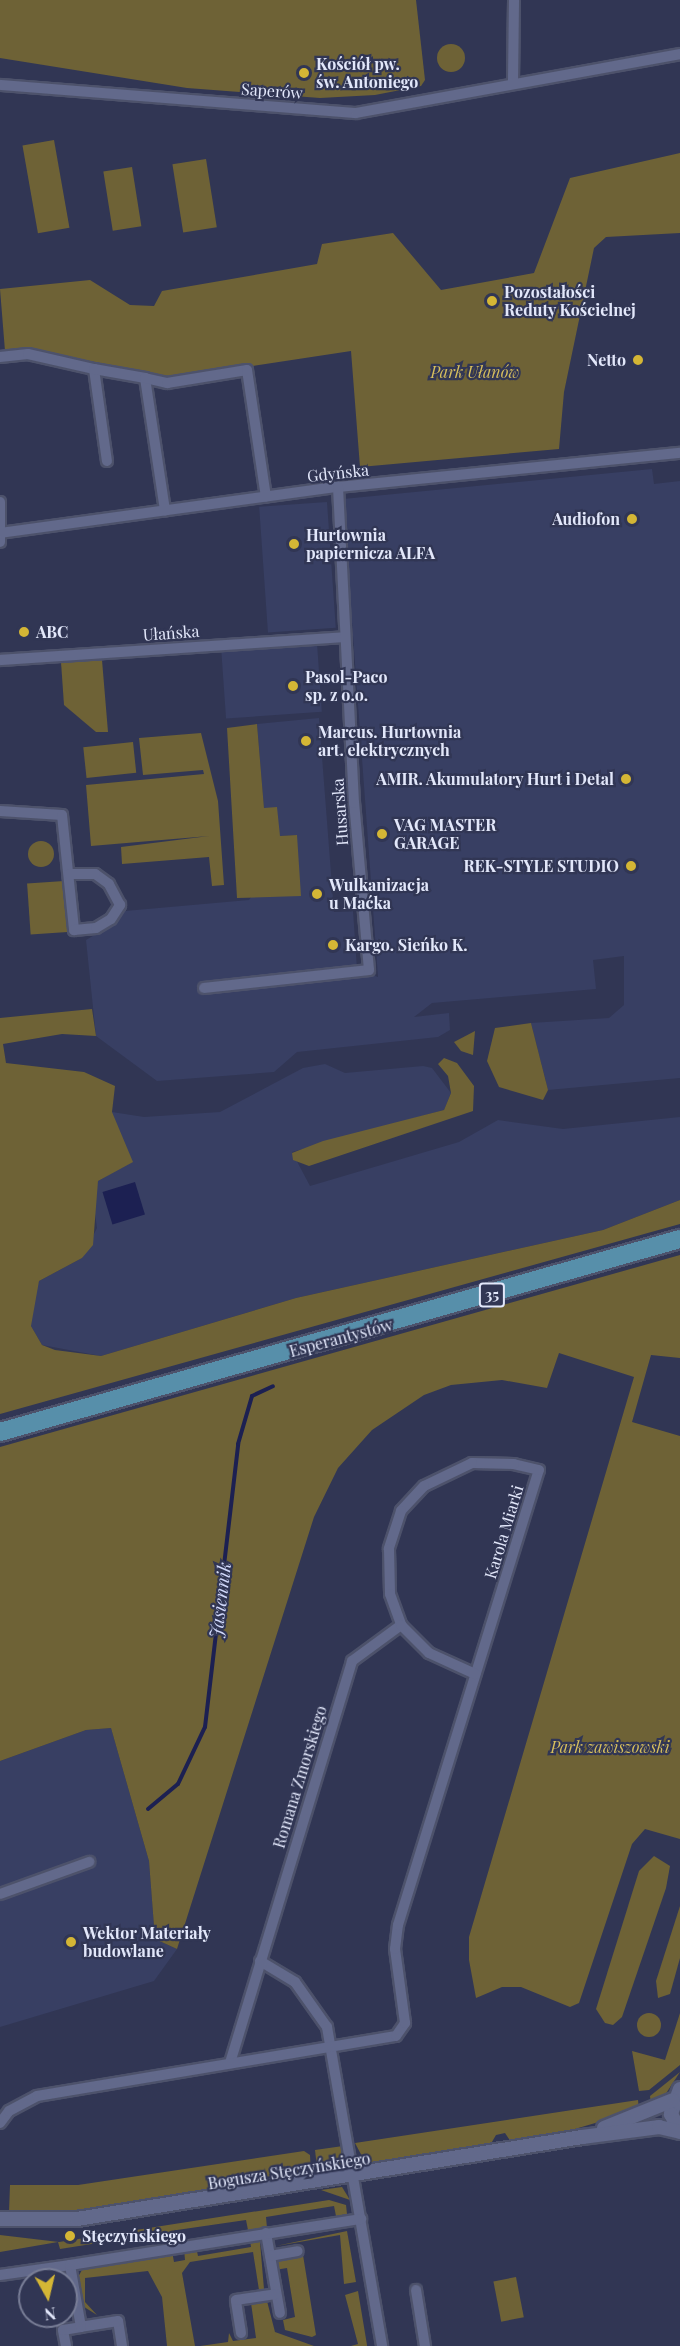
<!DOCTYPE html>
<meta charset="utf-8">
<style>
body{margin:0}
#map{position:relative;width:680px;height:2346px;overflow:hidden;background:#313654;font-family:"Playfair Display",serif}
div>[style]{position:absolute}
.built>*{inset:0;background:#383f63;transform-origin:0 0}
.green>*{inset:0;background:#6e6236;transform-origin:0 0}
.round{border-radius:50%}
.water>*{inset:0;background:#1c2052;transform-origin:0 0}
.stream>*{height:4px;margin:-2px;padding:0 2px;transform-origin:2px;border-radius:2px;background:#1c2052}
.roads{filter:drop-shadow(2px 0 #4d526b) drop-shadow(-2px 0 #4d526b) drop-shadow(0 2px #4d526b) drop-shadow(0 -2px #4d526b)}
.minor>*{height:10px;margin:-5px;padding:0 5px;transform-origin:5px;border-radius:5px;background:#62698b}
.tertiary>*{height:14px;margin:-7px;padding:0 7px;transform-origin:7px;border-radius:7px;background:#62698b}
.primary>*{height:18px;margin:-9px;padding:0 9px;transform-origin:9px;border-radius:9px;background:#578faa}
.dots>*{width:16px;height:16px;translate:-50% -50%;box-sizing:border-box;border:3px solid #313654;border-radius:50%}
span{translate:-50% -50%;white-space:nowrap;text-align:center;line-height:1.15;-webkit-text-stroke:4.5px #313654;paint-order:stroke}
.shield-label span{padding:2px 4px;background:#313654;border:2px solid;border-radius:4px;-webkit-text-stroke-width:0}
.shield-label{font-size:15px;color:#e2e7fa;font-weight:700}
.poi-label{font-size:16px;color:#e2e7fa;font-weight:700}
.left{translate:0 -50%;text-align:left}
.right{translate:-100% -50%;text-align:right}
.street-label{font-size:16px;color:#e2e7fa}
.park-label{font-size:16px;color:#d7bf5d;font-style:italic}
.water-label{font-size:18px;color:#d1d9fb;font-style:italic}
.north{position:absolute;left:18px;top:2268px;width:60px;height:60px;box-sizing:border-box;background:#313654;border:2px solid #787d96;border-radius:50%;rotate:172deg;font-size:16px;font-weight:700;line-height:24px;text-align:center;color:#e2e7fa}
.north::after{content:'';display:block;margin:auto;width:21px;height:27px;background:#d4b635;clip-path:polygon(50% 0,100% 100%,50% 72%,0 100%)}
</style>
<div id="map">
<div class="built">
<div style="clip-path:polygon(652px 469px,654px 484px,680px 481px,680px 1078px,548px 1090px,531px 1023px,609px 1018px,624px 1005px,624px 956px,593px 960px,596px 989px,432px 1003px,414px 1017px,449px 1013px,450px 1030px,438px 1037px,297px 1052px,274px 1072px,157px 1081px,96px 1036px,86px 940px,113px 924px,125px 911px,249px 900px,297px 835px,280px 836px,264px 808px,257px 724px,319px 718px,334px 912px,353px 911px,357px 969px,378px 977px,343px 499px)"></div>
<div style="left:327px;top:502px;width:126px;height:68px;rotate:86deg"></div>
<div style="left:317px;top:643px;width:69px;height:96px;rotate:86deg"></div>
<div style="clip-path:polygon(325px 1064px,345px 1073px,423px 1066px,432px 1068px,451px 1093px,444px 1110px,292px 1152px,310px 1186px,459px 1142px,498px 1120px,563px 1129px,680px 1117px,680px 1200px,603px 1230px,296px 1298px,101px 1356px,42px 1345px,31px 1326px,31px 1305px,39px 1281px,82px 1258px,97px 1228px,93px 1199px,98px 1181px,108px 1175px,112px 1112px,144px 1117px,220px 1112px,303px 1068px)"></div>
<div style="clip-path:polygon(111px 1728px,149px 1861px,155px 1939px,177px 1949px,154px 1981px,0 2027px,0 1761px,86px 1730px)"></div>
</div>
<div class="green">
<div style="clip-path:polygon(0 0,416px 0,425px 80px,421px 86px,375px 95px,320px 98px,187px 88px,0 58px)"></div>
<div class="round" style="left:437px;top:44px;width:28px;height:28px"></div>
<div style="left:54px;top:140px;width:89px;height:32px;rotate:80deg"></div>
<div style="clip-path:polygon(680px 153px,680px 233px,606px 237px,594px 248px,564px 392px,559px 449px,360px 467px,351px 351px,173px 378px,26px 348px,5px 351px,0 289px,90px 280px,130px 305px,154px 306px,162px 291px,317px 264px,322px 244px,393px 233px,441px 290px,534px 273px,570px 178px)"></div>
<div style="left:206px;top:159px;width:69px;height:34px;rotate:81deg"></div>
<div style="left:132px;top:167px;width:60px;height:29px;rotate:81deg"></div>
<div style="clip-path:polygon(102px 660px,108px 732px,96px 732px,64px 705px,61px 662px)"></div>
<div style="clip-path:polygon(257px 724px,264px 808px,277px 807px,280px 836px,297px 835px,301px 896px,237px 898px,227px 728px)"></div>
<div style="clip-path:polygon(201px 733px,218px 801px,224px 885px,212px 886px,209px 857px,122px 864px,121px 847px,209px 836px,91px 846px,86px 785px,204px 774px,203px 770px,143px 775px,139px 738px)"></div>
<div style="left:133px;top:742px;width:31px;height:50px;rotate:84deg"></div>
<div class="round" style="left:28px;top:841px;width:26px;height:26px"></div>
<div style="left:64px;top:881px;width:51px;height:37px;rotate:86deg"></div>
<div style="clip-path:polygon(92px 1009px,96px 1036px,62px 1034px,3px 1044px,6px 1063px,84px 1072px,115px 1086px,112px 1112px,133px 1162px,98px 1181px,93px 1245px,82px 1258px,39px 1281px,31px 1326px,42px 1345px,55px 1350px,101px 1356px,296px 1298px,603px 1230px,680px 1200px,680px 1224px,0 1414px,0 1018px)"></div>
<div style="clip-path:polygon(531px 1023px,548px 1090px,543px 1100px,499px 1087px,487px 1061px,495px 1028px)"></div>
<div style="clip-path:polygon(475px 1031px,473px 1055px,461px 1051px,454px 1042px)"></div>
<div style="clip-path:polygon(444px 1058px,457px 1063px,474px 1086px,473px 1111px,309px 1166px,293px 1160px,292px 1153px,323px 1141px,444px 1110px,451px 1093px,448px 1076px,438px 1064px)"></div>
<div style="clip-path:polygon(680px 1255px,680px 1358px,651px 1355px,632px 1422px,680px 1436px,680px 1839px,645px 1829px,632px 1844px,579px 2003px,570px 2007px,521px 1987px,502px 1987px,476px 1998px,469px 1960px,469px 1937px,634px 1377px,559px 1353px,547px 1388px,502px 1380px,451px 1385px,424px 1395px,372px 1430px,338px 1468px,314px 1517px,177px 1949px,155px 1939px,149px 1861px,111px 1728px,86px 1730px,0 1761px,0 1447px)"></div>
<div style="clip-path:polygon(654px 1856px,670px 1866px,666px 1888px,622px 2017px,613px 2025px,605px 2023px,596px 2009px,639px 1871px)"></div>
<div style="clip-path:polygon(680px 1906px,680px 1958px,670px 1994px,658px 1998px,656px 1981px)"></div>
<div style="clip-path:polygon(680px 2013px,680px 2065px,649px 2090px,639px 2091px,632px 2051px,665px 2060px)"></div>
<div class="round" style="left:637px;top:2013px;width:24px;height:24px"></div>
<div style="clip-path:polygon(680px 2072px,663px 2098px,651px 2105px,650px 2096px)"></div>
<div style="clip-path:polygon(638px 2100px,639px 2110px,548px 2137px,511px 2142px,505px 2133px,496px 2135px,489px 2147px,375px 2165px,364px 2160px,355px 2143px)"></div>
<div style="clip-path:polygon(343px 2146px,341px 2165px,318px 2176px,315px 2150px)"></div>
<div style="clip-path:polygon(304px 2151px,310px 2155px,311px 2174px,241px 2178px,242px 2182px,205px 2192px,84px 2212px,9px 2212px,10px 2185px,78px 2185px)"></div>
<div style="clip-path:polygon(342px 2187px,350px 2200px,321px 2190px)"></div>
<div style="clip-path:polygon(329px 2200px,346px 2205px,347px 2214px,336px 2216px,334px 2206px,266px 2217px,267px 2228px,248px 2230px,246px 2220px,170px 2231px,172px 2242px,157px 2244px,155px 2234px,60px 2249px,58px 2242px,0 2252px,0 2235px,59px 2242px)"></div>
<div style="clip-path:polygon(347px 2231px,356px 2282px,344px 2284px,340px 2235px,276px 2246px)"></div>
<div style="clip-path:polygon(250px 2239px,260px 2242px,264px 2289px,259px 2290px,253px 2252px,190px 2262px,182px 2273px,195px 2346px,167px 2346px,162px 2297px,148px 2271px,85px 2278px,85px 2302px,97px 2315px,81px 2305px,77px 2279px,83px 2268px,172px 2251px,174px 2262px,185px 2260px,184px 2249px,196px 2247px,198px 2256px,251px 2247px)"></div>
<div style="clip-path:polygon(303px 2255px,316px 2335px,312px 2337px,285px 2330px,283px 2320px,295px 2317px,287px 2268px,275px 2270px,279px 2259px)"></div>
<div style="left:516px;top:2277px;width:41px;height:23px;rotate:79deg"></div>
<div style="clip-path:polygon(358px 2291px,367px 2345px,367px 2346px,351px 2346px,358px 2344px,345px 2295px)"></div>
<div style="clip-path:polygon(267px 2301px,275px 2332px,314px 2346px,200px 2346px,228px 2342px,229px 2333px,233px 2341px,256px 2338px,251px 2303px)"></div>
</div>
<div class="water">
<div style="left:135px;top:1182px;width:34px;height:34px;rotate:73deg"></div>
</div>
<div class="stream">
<div style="left:148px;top:1809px;width:39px;rotate:-40deg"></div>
<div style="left:178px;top:1784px;width:63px;rotate:-64.7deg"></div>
<div style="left:205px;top:1727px;width:285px;rotate:-83.3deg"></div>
<div style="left:238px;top:1444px;width:50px;rotate:-73.7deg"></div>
<div style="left:252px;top:1396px;width:23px;rotate:-25deg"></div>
</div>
<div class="roads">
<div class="minor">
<div style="left:513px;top:82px;width:82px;rotate:-89.3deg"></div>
<div style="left:0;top:85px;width:357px;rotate:4.5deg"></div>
<div style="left:356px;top:113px;width:329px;rotate:-10.3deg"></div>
<div style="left:0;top:357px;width:28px;rotate:-6deg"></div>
<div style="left:28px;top:354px;width:68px;rotate:12.8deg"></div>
<div style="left:94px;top:369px;width:93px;rotate:82deg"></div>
<div style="left:94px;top:369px;width:52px;rotate:10deg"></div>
<div style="left:145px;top:378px;width:134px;rotate:81.4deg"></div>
<div style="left:145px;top:378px;width:23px;rotate:13deg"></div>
<div style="left:167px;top:383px;width:81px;rotate:-9.2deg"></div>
<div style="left:247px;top:370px;width:128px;rotate:81.5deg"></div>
<div style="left:0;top:502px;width:40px;rotate:90deg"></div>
<div style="left:0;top:533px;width:341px;rotate:-7.8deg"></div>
<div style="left:338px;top:487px;width:344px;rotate:-5.7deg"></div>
<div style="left:0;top:660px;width:344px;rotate:-3.8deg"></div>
<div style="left:0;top:811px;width:62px;rotate:3.7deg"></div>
<div style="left:62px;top:815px;width:116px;rotate:84deg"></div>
<div style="left:74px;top:930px;width:22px;rotate:-5deg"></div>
<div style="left:96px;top:928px;width:17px;rotate:-31deg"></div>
<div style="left:111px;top:919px;width:17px;rotate:-57deg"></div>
<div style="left:120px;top:905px;width:24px;rotate:-118deg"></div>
<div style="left:109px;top:884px;width:17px;rotate:-144deg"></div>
<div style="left:95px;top:874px;width:26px;rotate:180deg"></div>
<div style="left:204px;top:988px;width:166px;rotate:-6.2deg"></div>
<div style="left:369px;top:970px;width:168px;rotate:-95.1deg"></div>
<div style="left:354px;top:803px;width:316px;rotate:-92.9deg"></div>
<div style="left:0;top:1894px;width:95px;rotate:-19.8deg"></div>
<div style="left:260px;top:1961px;width:41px;rotate:31deg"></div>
<div style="left:295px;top:1982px;width:55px;rotate:54.6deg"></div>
<div style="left:327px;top:2027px;width:324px;rotate:80.2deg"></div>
<div style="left:230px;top:2063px;width:420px;rotate:-73.1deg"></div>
<div style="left:352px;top:1661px;width:61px;rotate:-36.3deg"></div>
<div style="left:0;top:2123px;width:15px;rotate:-53deg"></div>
<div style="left:9px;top:2111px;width:32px;rotate:-28deg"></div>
<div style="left:37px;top:2096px;width:364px;rotate:-9.5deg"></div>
<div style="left:396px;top:2036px;width:16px;rotate:-55deg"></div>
<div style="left:405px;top:2023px;width:75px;rotate:-97.7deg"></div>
<div style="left:395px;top:1949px;width:24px;rotate:-83deg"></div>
<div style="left:398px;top:1925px;width:476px;rotate:-72.8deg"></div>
<div style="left:539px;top:1470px;width:26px;rotate:-167deg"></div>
<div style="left:514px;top:1464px;width:42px;rotate:-178.6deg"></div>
<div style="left:472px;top:1463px;width:53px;rotate:154.4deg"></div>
<div style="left:424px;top:1486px;width:34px;rotate:133deg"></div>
<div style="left:401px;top:1511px;width:40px;rotate:108deg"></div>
<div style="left:389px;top:1549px;width:45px;rotate:88.7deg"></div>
<div style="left:390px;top:1594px;width:33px;rotate:70deg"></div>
<div style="left:401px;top:1625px;width:40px;rotate:45deg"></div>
<div style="left:429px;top:1653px;width:51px;rotate:24.5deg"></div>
<div style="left:266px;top:2233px;width:81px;rotate:80.1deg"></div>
<div style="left:270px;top:2256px;width:28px;rotate:-10deg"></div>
<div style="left:0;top:2275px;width:71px;rotate:-8.1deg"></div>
<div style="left:416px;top:2290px;width:57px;rotate:80.9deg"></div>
<div style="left:241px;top:2333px;width:33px;rotate:-99deg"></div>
<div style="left:236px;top:2300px;width:40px;rotate:-8.5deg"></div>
<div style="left:66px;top:2346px;width:16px;rotate:-101deg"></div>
<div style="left:63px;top:2330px;width:18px;rotate:-9deg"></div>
<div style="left:122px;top:2346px;width:25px;rotate:-99deg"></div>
<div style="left:118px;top:2321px;width:37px;rotate:171deg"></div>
<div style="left:81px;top:2327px;width:63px;rotate:-100.1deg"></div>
<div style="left:70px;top:2265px;width:295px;rotate:-9deg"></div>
</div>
<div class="tertiary">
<div style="left:680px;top:2089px;width:27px;rotate:110deg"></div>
<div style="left:671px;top:2114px;width:20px;rotate:63deg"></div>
<div style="left:604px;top:2128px;width:74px;rotate:-22.1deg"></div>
<div style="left:0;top:2219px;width:77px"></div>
<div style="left:77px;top:2219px;width:512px;rotate:-9.22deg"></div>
<div style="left:582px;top:2137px;width:78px;rotate:-7.4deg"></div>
<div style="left:659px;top:2127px;width:22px;rotate:13deg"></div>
</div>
<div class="primary">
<div style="left:0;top:1432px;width:707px;rotate:-15.85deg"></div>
</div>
</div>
<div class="dots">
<div style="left:304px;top:73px;background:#d4b635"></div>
<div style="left:492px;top:301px;background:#d4b635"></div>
<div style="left:638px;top:360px;background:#d4b635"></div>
<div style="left:632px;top:519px;background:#d4b635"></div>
<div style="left:294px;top:544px;background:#d4b635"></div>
<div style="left:24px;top:632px;background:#d4b635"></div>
<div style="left:293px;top:686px;background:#d4b635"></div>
<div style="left:306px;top:741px;background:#d4b635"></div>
<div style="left:626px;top:779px;background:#d4b635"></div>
<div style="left:382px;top:834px;background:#d4b635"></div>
<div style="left:631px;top:866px;background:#d4b635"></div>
<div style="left:317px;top:894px;background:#d4b635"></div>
<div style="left:333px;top:945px;background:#d4b635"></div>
<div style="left:71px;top:1942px;background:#d4b635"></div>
<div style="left:70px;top:2236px;background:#d4b635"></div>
</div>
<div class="shield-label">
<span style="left:492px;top:1295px">35</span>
</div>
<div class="poi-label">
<span class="left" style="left:316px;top:73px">Kościół pw.<br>św. Antoniego</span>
<span class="left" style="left:504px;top:301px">Pozostałości<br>Reduty Kościelnej</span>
<span class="right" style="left:626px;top:360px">Netto</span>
<span class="right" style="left:620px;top:519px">Audiofon</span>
<span class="left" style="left:306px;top:544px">Hurtownia<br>papiernicza ALFA</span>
<span class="left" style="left:36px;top:632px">ABC</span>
<span class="left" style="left:305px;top:686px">Pasol-Paco<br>sp. z o.o.</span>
<span class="left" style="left:318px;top:741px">Marcus. Hurtownia<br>art. elektrycznych</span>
<span class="right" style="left:614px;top:779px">AMIR. Akumulatory Hurt i Detal</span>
<span class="left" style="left:394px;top:834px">VAG MASTER<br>GARAGE</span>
<span class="right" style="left:619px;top:866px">REK-STYLE STUDIO</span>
<span class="left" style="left:329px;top:894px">Wulkanizacja<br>u Maćka</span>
<span class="left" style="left:345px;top:945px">Kargo. Sieńko K.</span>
<span class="left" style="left:83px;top:1942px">Wektor Materiały<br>budowlane</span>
<span class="left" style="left:82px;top:2236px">Stęczyńskiego</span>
</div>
<div class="street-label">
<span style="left:272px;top:91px;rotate:4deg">Saperów</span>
<span style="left:338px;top:473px;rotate:-6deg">Gdyńska</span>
<span style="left:171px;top:633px;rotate:-4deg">Ułańska</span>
<span style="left:340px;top:812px;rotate:-94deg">Husarska</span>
<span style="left:341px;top:1338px;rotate:-15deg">Esperantystów</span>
<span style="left:504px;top:1532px;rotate:-73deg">Karola Miarki</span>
<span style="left:300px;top:1777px;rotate:-73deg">Romana Zmorskiego</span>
<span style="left:289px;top:2171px;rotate:-9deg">Bogusza Stęczyńskiego</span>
</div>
<div class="park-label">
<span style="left:475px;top:372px">Park Ułanów</span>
<span style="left:610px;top:1747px">Park zawiszowski</span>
</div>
<div class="water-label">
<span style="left:220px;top:1600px;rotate:-83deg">Jasiennik</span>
</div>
<div class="north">N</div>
</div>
